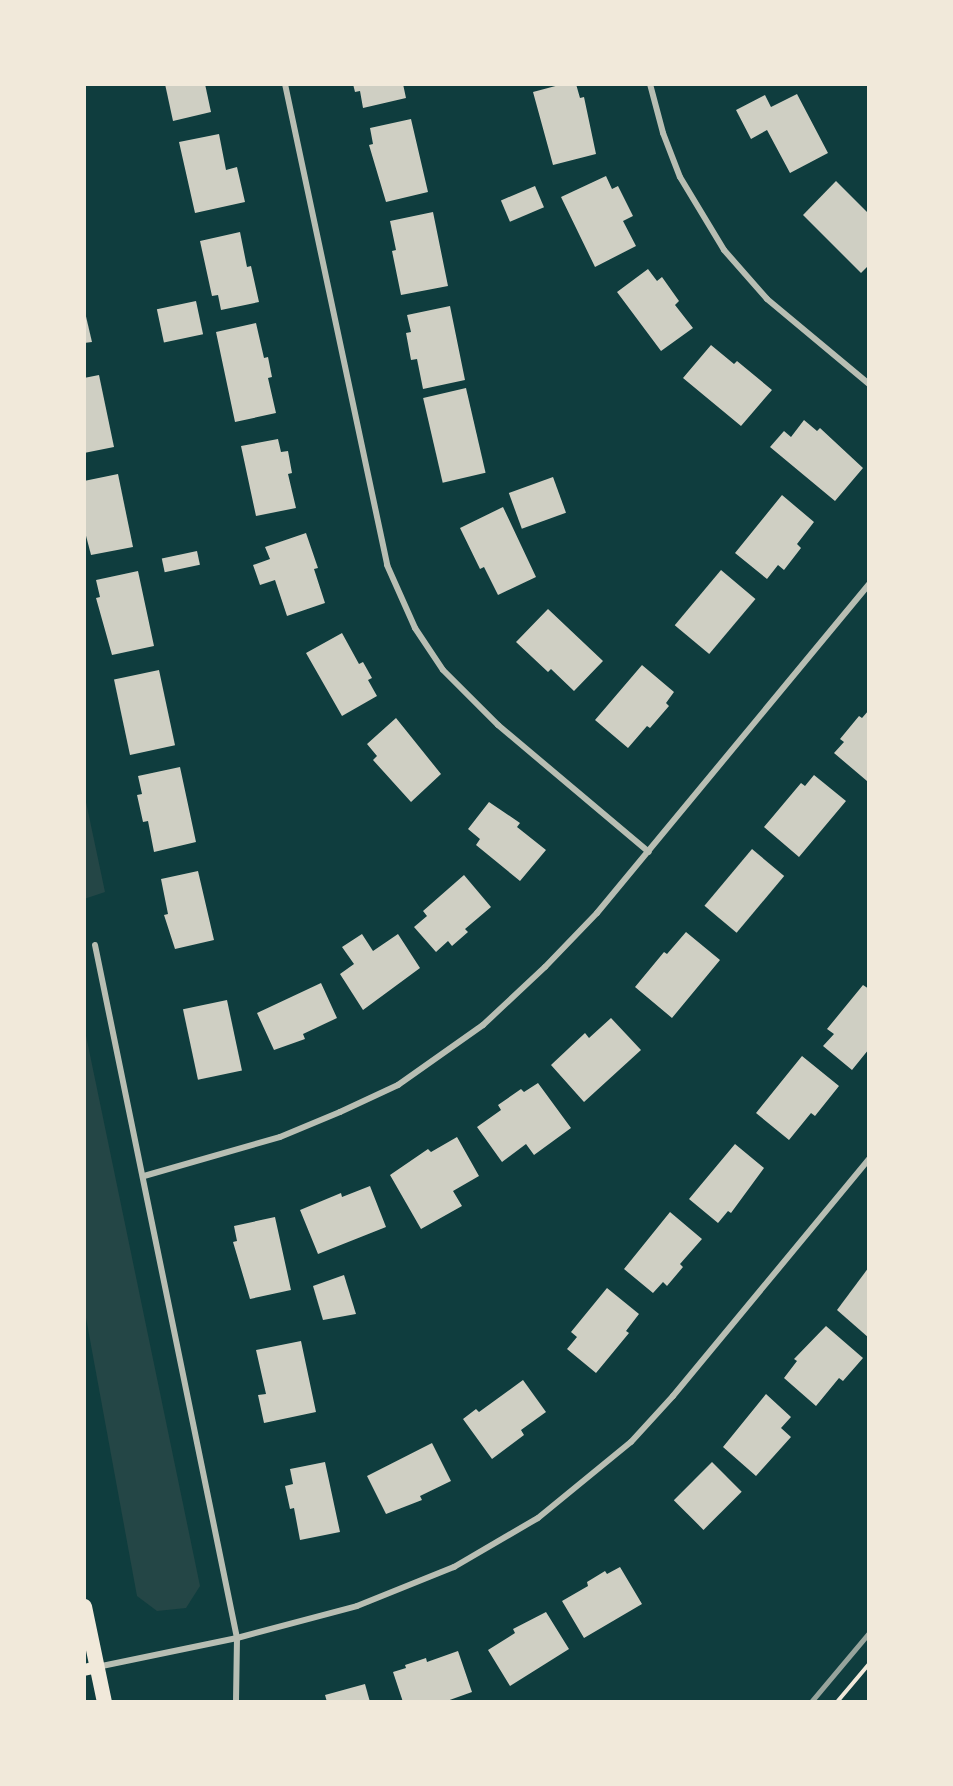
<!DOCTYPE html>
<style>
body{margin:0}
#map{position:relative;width:953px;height:1786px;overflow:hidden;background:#0f3d3e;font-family:Manrope,sans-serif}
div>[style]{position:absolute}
.green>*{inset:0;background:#244646}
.building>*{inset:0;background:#cfcfc3;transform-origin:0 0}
.path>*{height:4px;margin:-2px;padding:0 2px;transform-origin:2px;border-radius:2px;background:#f1e9da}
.minor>*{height:6px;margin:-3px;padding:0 3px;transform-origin:3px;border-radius:3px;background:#b8beb3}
.secondary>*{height:12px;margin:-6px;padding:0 6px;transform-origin:6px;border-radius:6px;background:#f1e9da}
.primary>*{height:15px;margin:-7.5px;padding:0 7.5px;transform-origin:7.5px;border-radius:7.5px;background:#f1e9da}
.rail>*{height:4.5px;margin:-2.25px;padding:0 2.25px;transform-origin:2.25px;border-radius:2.25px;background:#97a49c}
span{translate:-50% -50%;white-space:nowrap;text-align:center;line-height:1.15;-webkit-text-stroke:6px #f1e9da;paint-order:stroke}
.frame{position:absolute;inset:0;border:86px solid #f1e9da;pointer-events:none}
</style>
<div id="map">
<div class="green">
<div style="clip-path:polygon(86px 802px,105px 892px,84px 899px,84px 803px)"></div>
<div style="clip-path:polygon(84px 1026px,200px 1586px,186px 1608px,157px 1611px,137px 1596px,84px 1307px)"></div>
</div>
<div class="building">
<div style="clip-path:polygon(165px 84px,205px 84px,211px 112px,173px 121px)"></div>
<div style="clip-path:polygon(353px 84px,403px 84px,406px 98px,363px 108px,360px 91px,355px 92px)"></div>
<div style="clip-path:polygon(563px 84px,576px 84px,580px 98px,584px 97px,596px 154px,553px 165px,533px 92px)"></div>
<div style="clip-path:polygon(797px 94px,828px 153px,790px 173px,767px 130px,751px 139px,736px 110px,765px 95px,771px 107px)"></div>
<div style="clip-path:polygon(411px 119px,428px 192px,386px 202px,369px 145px,373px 144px,370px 128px)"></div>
<div style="clip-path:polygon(219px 134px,226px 170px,237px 167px,245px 202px,195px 213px,179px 142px)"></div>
<div style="clip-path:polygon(606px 176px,612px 189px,618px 186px,633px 216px,623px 221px,636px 246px,595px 267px,561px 197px)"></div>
<div style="clip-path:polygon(836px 181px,869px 214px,869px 265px,861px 273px,803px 215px)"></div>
<div style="left:535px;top:186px;width:23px;height:37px;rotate:67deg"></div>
<div style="clip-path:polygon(433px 212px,448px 286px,401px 295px,392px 251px,396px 250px,390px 221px)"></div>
<div style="clip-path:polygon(240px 232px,247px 267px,251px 266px,259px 302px,221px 310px,218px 295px,212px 296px,200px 241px)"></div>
<div style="clip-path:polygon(648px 269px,657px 281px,662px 277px,679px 301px,675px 305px,693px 328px,661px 351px,617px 292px)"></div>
<div style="left:196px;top:301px;width:34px;height:40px;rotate:78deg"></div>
<div style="clip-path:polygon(450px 306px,465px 380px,423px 389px,417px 359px,411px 360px,406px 333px,411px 332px,407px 315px)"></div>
<div style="clip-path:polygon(84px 308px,92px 342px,84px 343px)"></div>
<div style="clip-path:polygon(256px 323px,264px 358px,268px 357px,272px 377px,268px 378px,276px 413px,235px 422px,216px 332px)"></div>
<div style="clip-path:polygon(711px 345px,734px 364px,737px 361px,772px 390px,741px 426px,683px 378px)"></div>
<div style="clip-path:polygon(99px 375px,114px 447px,84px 453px,84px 378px)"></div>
<div style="left:466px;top:388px;width:87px;height:44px;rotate:77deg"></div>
<div style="clip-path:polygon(804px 420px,817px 431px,820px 428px,863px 468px,835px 501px,770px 447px,784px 431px,791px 437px)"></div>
<div style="clip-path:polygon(278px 439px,281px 452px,288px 451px,292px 473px,288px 474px,296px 508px,256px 516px,241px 446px)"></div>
<div style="clip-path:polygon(118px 474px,133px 547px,91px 555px,84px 528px,84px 481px)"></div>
<div style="left:553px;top:477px;width:38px;height:47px;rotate:70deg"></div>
<div style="clip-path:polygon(782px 495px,814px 522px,797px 544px,801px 548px,784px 570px,778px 565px,767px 579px,735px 553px)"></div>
<div style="clip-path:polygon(503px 507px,536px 577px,498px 595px,484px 567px,480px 569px,460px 528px)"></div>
<div style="clip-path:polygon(306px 533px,318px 568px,314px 569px,325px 603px,287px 616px,275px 580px,260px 585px,253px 565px,270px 559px,265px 547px)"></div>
<div style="left:197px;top:551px;width:14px;height:36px;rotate:78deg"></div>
<div style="left:721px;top:570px;width:45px;height:72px;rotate:40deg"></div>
<div style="clip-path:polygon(138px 571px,154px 646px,112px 655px,96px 598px,100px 597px,96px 580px)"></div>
<div style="clip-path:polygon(548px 609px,603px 661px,574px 691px,551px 669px,548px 672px,516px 642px)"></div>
<div style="clip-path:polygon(342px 633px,359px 664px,363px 662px,372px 678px,368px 680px,377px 696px,342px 716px,306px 653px)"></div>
<div style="clip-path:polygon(642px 665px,674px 692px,666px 703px,669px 706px,650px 728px,647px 726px,628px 748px,595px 720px)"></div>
<div style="left:159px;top:670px;width:77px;height:46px;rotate:78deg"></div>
<div style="clip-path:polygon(869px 710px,869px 778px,867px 781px,834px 753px,844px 742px,840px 739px,859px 716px,862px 718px)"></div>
<div style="clip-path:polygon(396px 718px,441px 774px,411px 802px,373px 760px,377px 756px,367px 744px)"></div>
<div style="clip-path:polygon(180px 767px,196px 842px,154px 852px,148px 821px,143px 822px,137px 795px,142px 794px,138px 776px)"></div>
<div style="clip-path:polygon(814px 775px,846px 801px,799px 857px,764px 827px,801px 783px,805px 786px)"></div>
<div style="clip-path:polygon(489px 802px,520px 823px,517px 827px,546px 850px,520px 881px,476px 845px,480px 839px,468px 829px)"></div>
<div style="left:752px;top:849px;width:42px;height:74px;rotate:40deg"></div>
<div style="clip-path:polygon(198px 871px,214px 940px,175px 949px,164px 915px,168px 914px,161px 879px)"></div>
<div style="clip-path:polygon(464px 875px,491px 907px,465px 929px,468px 932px,452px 946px,448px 941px,436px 952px,414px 927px,427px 916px,423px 911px)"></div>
<div style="clip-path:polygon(686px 932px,720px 960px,672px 1018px,635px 987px,664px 952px,667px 954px)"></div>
<div style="clip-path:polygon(362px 934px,373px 951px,398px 934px,420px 968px,363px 1010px,340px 974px,354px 964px,342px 947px)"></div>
<div style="clip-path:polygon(321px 983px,337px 1018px,303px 1034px,305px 1039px,274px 1050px,257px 1013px)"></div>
<div style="clip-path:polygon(863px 985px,869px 989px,869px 1049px,852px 1070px,823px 1046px,834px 1034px,827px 1029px)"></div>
<div style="left:227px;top:1000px;width:72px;height:45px;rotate:78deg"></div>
<div style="clip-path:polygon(611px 1018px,641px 1050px,584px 1102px,551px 1065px,585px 1033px,589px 1038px)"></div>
<div style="clip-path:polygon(802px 1056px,839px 1086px,815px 1116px,811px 1113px,789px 1140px,756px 1113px)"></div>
<div style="clip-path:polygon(538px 1083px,571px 1128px,534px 1155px,526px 1144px,502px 1162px,477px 1127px,501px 1110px,498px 1105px,521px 1089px,524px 1092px)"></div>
<div style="clip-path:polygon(457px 1137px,479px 1176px,453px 1191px,462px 1206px,421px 1229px,390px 1175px,428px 1149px,431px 1152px)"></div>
<div style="clip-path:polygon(735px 1144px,764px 1168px,731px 1213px,728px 1211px,718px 1223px,689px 1199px)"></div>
<div style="clip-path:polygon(370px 1186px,386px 1227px,318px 1254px,300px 1210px,341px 1193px,342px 1197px)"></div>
<div style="clip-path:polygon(670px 1212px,702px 1239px,680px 1264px,683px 1267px,667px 1286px,663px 1282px,653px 1293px,624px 1269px)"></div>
<div style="clip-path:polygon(275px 1217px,291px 1290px,250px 1299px,233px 1242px,237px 1241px,234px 1226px)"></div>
<div style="clip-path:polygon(869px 1267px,869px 1338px,837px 1310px)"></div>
<div style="clip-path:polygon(344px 1275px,356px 1314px,323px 1320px,313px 1286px)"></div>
<div style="clip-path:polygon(607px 1288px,639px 1314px,626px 1331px,629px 1333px,596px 1373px,567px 1349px,577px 1337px,571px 1332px)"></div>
<div style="clip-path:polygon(826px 1326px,863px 1358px,843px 1381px,839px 1378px,816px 1406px,784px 1378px,797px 1361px,794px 1359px)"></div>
<div style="clip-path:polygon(301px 1341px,316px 1412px,264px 1423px,258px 1395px,266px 1394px,256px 1350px)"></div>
<div style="clip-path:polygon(523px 1380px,546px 1412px,521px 1430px,524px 1435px,492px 1459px,463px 1419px,476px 1409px,479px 1412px)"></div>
<div style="clip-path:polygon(766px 1394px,791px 1417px,781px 1428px,791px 1437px,756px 1476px,723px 1447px)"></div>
<div style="clip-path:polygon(432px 1443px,451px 1481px,420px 1496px,422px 1500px,386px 1514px,367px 1476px)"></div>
<div style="clip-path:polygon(325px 1462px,340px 1532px,300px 1540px,294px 1508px,290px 1509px,285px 1486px,293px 1484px,290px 1469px)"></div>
<div style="left:712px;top:1462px;width:42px;height:54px;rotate:45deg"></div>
<div style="clip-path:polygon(620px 1567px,642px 1604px,584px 1638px,562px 1601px,588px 1586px,587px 1582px,605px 1571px,607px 1574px)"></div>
<div style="clip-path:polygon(546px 1612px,569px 1649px,510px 1686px,488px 1650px,515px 1633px,513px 1629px)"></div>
<div style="clip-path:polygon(458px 1651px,472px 1692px,444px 1702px,403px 1702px,393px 1672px,406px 1668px,405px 1665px,426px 1658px,427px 1662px)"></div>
<div style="clip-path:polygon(365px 1684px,370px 1702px,327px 1702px,325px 1695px)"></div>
</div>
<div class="path">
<div style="left:837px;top:1702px;width:50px;rotate:-49.9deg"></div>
</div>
<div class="minor">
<div style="left:285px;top:84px;width:492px;rotate:78deg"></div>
<div style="left:387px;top:565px;width:69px;rotate:66deg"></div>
<div style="left:415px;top:628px;width:50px;rotate:56.3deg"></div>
<div style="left:443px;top:670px;width:78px;rotate:45deg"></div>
<div style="left:498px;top:725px;width:197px;rotate:40.1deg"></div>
<div style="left:650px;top:84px;width:51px;rotate:75.1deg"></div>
<div style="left:663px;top:133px;width:47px;rotate:68.9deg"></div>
<div style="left:680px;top:177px;width:85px;rotate:58.9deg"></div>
<div style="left:724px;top:250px;width:65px;rotate:48.7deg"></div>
<div style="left:767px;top:299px;width:133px;rotate:39.8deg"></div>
<div style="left:95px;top:945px;width:707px;rotate:78.42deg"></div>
<div style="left:237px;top:1638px;width:64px;rotate:90.9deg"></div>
<div style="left:144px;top:1176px;width:141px;rotate:-16deg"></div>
<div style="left:280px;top:1137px;width:65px;rotate:-22.6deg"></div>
<div style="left:340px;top:1112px;width:64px;rotate:-25deg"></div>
<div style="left:398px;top:1085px;width:104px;rotate:-35.2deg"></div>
<div style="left:483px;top:1025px;width:85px;rotate:-43.1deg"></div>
<div style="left:545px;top:967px;width:75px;rotate:-46.1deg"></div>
<div style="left:597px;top:913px;width:427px;rotate:-50.4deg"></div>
<div style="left:97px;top:1667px;width:143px;rotate:-11.7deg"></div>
<div style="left:237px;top:1638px;width:124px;rotate:-14.9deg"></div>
<div style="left:357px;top:1606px;width:105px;rotate:-21.9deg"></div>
<div style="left:454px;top:1567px;width:97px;rotate:-30.3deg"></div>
<div style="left:538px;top:1518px;width:120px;rotate:-39.3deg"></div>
<div style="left:631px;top:1442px;width:62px;rotate:-47.6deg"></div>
<div style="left:673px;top:1396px;width:308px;rotate:-50.4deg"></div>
</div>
<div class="secondary">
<div style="left:84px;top:1670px;width:13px;rotate:-13deg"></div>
</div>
<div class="primary">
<div style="left:84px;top:1606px;width:98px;rotate:78.2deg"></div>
</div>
<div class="rail">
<div style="left:811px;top:1702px;width:90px;rotate:-50deg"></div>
</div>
<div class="frame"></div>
</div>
